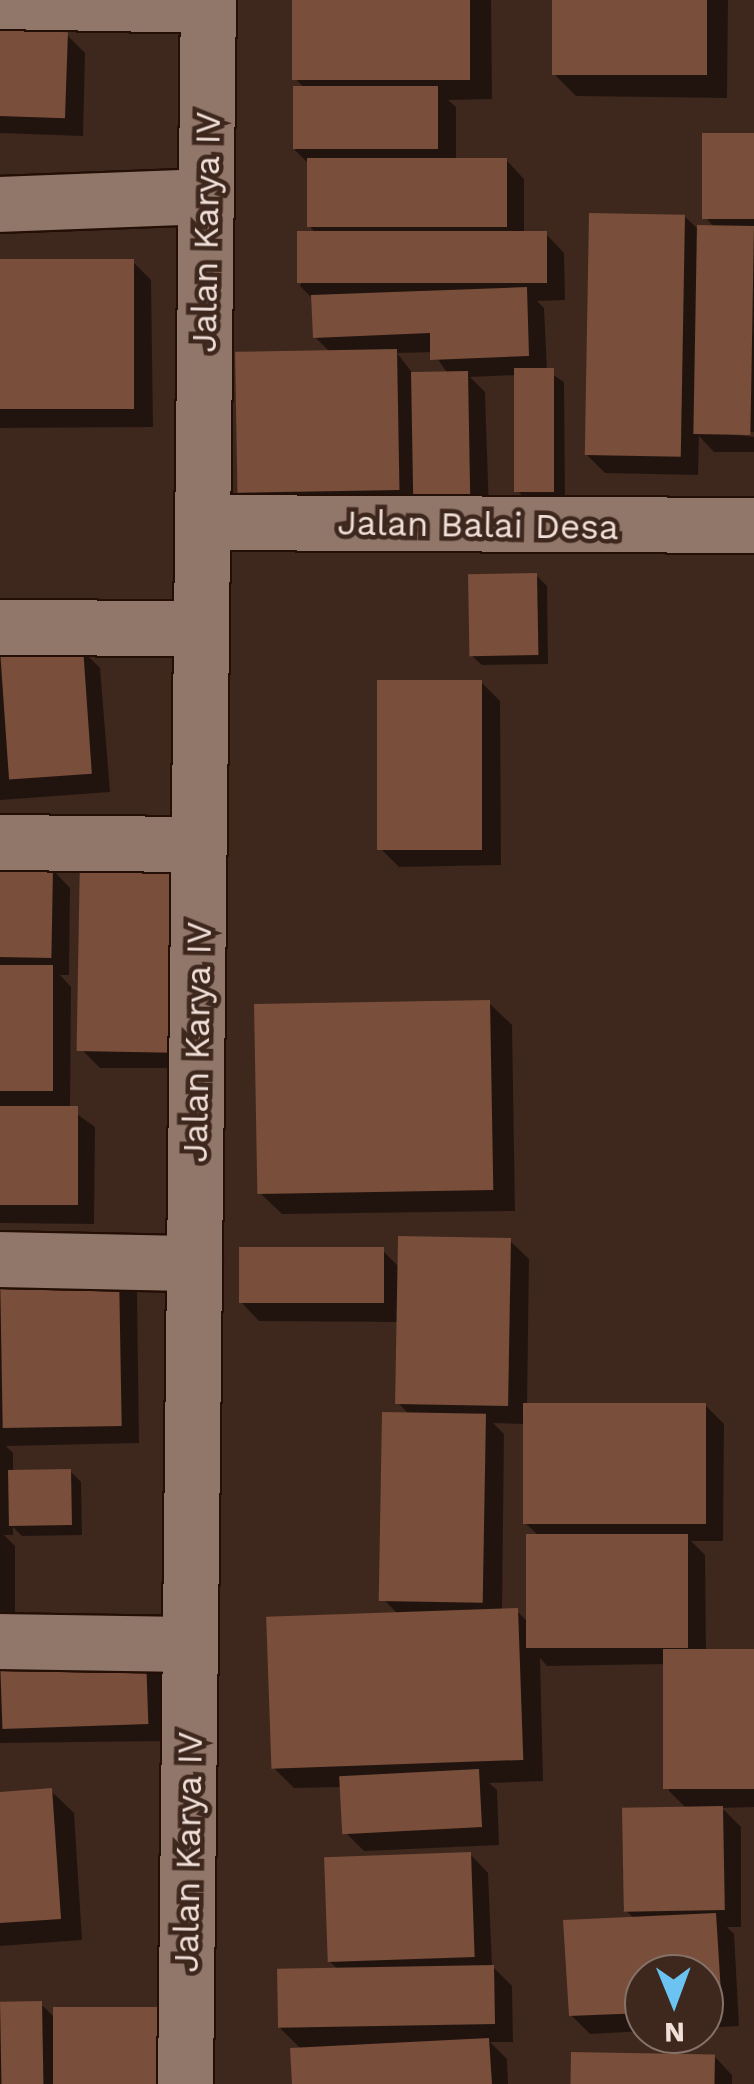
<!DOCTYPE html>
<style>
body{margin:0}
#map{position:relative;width:754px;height:2084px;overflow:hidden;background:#3e271d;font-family:"Work Sans",sans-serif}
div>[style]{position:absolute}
.shadow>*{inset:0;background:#0007}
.building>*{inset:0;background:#794e3a;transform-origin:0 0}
.roads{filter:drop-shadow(2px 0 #240f06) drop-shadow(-2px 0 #240f06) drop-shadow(0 2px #240f06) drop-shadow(0 -2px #240f06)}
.minor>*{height:55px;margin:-27.5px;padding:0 27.5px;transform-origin:27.5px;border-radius:27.5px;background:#91766a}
span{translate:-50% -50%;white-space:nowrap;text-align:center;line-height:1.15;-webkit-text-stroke:9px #3e271d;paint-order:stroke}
.street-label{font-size:35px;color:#f0e0d9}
.north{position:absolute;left:624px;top:1954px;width:100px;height:100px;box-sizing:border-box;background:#3e271d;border:2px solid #857168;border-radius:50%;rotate:179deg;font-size:28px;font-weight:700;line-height:40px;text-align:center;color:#f0e0d9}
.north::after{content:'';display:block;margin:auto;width:35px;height:45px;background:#6ac3f1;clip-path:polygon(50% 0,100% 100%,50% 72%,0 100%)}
</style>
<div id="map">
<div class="shadow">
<div style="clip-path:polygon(evenodd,295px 0,491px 0,492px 99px,448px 100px,456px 107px,456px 161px,506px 160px,524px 179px,524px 234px,546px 234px,564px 253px,565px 300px,537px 301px,544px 308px,547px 371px,564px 382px,565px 501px,528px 502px,518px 491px,517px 375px,470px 377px,485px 392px,489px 512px,261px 512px,242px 493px,332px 354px,315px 337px,313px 299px,300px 286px,321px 238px,311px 228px,310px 165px,295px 150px,306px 90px,295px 78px,295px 0,433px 352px,448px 374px,414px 375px,397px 353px,433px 352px)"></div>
<div style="clip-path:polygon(555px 0,728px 0,727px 98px,576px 96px,554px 74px)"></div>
<div style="clip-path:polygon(0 33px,67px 35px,85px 53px,83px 136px,0 133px)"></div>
<div style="clip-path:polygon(754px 135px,754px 432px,711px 432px,754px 437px,754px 452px,714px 452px,699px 436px,698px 475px,605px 473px,586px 454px,684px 216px,700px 231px,715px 228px,705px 217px)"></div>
<div style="clip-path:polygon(0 262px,133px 262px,151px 280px,153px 427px,0 428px)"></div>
<div style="clip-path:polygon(536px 575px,547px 586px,548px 664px,482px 665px,471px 655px)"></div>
<div style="clip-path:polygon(82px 650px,100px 668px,110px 792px,0 800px,0 656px)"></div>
<div style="clip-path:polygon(481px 682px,500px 701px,501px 865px,399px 867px,381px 849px)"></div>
<div style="clip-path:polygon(82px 857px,195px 1068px,100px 1068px,82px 1050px)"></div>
<div style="clip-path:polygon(0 869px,52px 869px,70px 888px,69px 975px,60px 975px,71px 987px,70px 1109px,95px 1127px,94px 1224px,0 1223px)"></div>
<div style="clip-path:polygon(489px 1003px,512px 1025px,515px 1211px,282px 1214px,259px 1192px)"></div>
<div style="clip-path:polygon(evenodd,510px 1241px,529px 1259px,527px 1406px,705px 1405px,724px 1424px,723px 1541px,691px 1541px,705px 1555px,706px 1653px,754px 1652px,754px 1807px,722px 1808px,741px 1827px,741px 1927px,727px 1927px,734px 1934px,739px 2026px,704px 2028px,704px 1974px,644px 1974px,644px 2031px,590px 2034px,571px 2015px,635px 1919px,623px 1908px,687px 1809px,669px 1791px,666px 1664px,547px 1666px,540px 1658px,543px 1781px,489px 1783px,497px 1790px,499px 1845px,364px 1851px,345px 1832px,342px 1787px,294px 1788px,272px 1766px,398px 1614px,384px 1600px,410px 1415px,398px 1403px,399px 1322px,259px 1321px,241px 1302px,383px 1251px,400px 1268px,510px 1241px,493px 1423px,526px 1424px,525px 1523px,539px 1536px,529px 1623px,517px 1611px,502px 1611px,504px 1434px,493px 1423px)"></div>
<div style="clip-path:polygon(118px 1273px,137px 1292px,139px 1443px,6px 1446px,13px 1453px,13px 1472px,70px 1471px,81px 1482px,82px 1535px,22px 1536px,13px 1527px,13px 1535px,4px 1535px,15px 1546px,15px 1615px,0 1615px,0 1275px)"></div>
<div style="clip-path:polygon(145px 1658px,164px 1677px,165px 1741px,0 1743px,0 1660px)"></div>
<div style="clip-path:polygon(51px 1791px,74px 1813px,82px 1940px,0 1946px,0 1795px)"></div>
<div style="clip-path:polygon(470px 1854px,488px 1873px,492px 1966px,512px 1986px,513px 2042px,490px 2042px,507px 2059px,508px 2084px,294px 2084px,302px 2050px,280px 2028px,340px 1971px,329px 1961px)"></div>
<div style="clip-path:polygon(41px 2004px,56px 2019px,182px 2084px,0 2084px,0 2005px)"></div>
<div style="clip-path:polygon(714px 2056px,732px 2075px,732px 2084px,573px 2084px)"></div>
</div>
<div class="building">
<div style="left:292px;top:0;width:178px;height:80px"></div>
<div style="left:552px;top:0;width:155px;height:75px"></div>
<div style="left:0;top:30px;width:68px;height:86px;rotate:2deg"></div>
<div style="left:438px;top:86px;width:63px;height:145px;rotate:90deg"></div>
<div style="left:702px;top:133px;width:52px;height:86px"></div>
<div style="left:507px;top:158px;width:69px;height:200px;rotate:90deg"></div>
<div style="left:589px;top:213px;width:96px;height:242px;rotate:1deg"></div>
<div style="left:697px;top:225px;width:57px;height:209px;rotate:1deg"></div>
<div style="left:547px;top:231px;width:52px;height:250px;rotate:90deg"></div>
<div style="left:134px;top:259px;width:150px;height:134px;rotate:90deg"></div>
<div style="clip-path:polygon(527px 287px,529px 356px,430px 360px,430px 333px,313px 338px,311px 295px)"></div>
<div style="left:397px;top:349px;width:141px;height:162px;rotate:89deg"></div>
<div style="left:514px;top:368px;width:40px;height:124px"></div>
<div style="left:468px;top:371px;width:123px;height:57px;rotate:89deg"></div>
<div style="left:537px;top:573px;width:82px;height:69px;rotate:89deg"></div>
<div style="left:83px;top:647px;width:127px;height:83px;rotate:86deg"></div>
<div style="left:377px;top:680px;width:105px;height:170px"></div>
<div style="left:80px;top:855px;width:96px;height:196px;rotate:1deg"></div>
<div style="left:0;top:866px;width:53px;height:91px;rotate:1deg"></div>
<div style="left:0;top:965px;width:53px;height:126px"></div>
<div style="left:490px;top:1000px;width:190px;height:236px;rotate:89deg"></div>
<div style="left:0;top:1106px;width:78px;height:99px"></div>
<div style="left:398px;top:1236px;width:113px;height:168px;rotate:1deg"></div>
<div style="left:239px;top:1247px;width:145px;height:56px"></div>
<div style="left:119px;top:1271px;width:155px;height:119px;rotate:89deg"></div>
<div style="left:523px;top:1403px;width:183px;height:121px"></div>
<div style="left:382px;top:1412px;width:104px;height:189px;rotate:1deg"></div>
<div style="left:71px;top:1469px;width:56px;height:63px;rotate:89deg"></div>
<div style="left:526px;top:1534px;width:162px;height:114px"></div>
<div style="left:518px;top:1608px;width:152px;height:252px;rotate:88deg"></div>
<div style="left:754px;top:1649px;width:140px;height:91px;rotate:90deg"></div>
<div style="left:146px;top:1656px;width:68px;height:146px;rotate:88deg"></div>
<div style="left:479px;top:1769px;width:58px;height:140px;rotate:87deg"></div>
<div style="clip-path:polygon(52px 1788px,61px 1919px,0 1923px,0 1792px)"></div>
<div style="left:723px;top:1806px;width:104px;height:101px;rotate:89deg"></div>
<div style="left:471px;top:1852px;width:105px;height:147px;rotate:88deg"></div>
<div style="clip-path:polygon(716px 1913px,722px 2009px,704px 2010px,704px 1974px,644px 1974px,644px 2013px,569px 2016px,563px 1920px)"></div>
<div style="left:494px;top:1965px;width:59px;height:217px;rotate:89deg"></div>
<div style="left:42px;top:2001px;width:83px;height:42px;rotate:89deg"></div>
<div style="left:53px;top:2007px;width:111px;height:77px"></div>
<div style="clip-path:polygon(489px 2038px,492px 2084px,292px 2084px,290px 2048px)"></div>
<div style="left:571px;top:2052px;width:144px;height:32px;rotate:1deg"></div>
</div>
<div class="roads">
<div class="minor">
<div style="left:0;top:1px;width:208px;rotate:1.1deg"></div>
<div style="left:0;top:204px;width:206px;rotate:-2.2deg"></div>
<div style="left:203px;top:522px;width:551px;rotate:0.31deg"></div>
<div style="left:0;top:627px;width:201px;rotate:0.3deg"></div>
<div style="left:0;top:842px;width:199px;rotate:0.6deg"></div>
<div style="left:0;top:1259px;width:194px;rotate:1.2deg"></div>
<div style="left:0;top:1641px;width:190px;rotate:0.9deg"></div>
<div style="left:185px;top:2084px;width:2084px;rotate:-89.37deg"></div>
</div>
</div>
<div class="street-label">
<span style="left:206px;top:232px;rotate:-89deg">Jalan Karya IV</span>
<span style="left:478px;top:525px;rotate:1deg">Jalan Balai Desa</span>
<span style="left:197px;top:1042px;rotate:-89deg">Jalan Karya IV</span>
<span style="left:188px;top:1852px;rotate:-89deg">Jalan Karya IV</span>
</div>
<div class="north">N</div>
</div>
